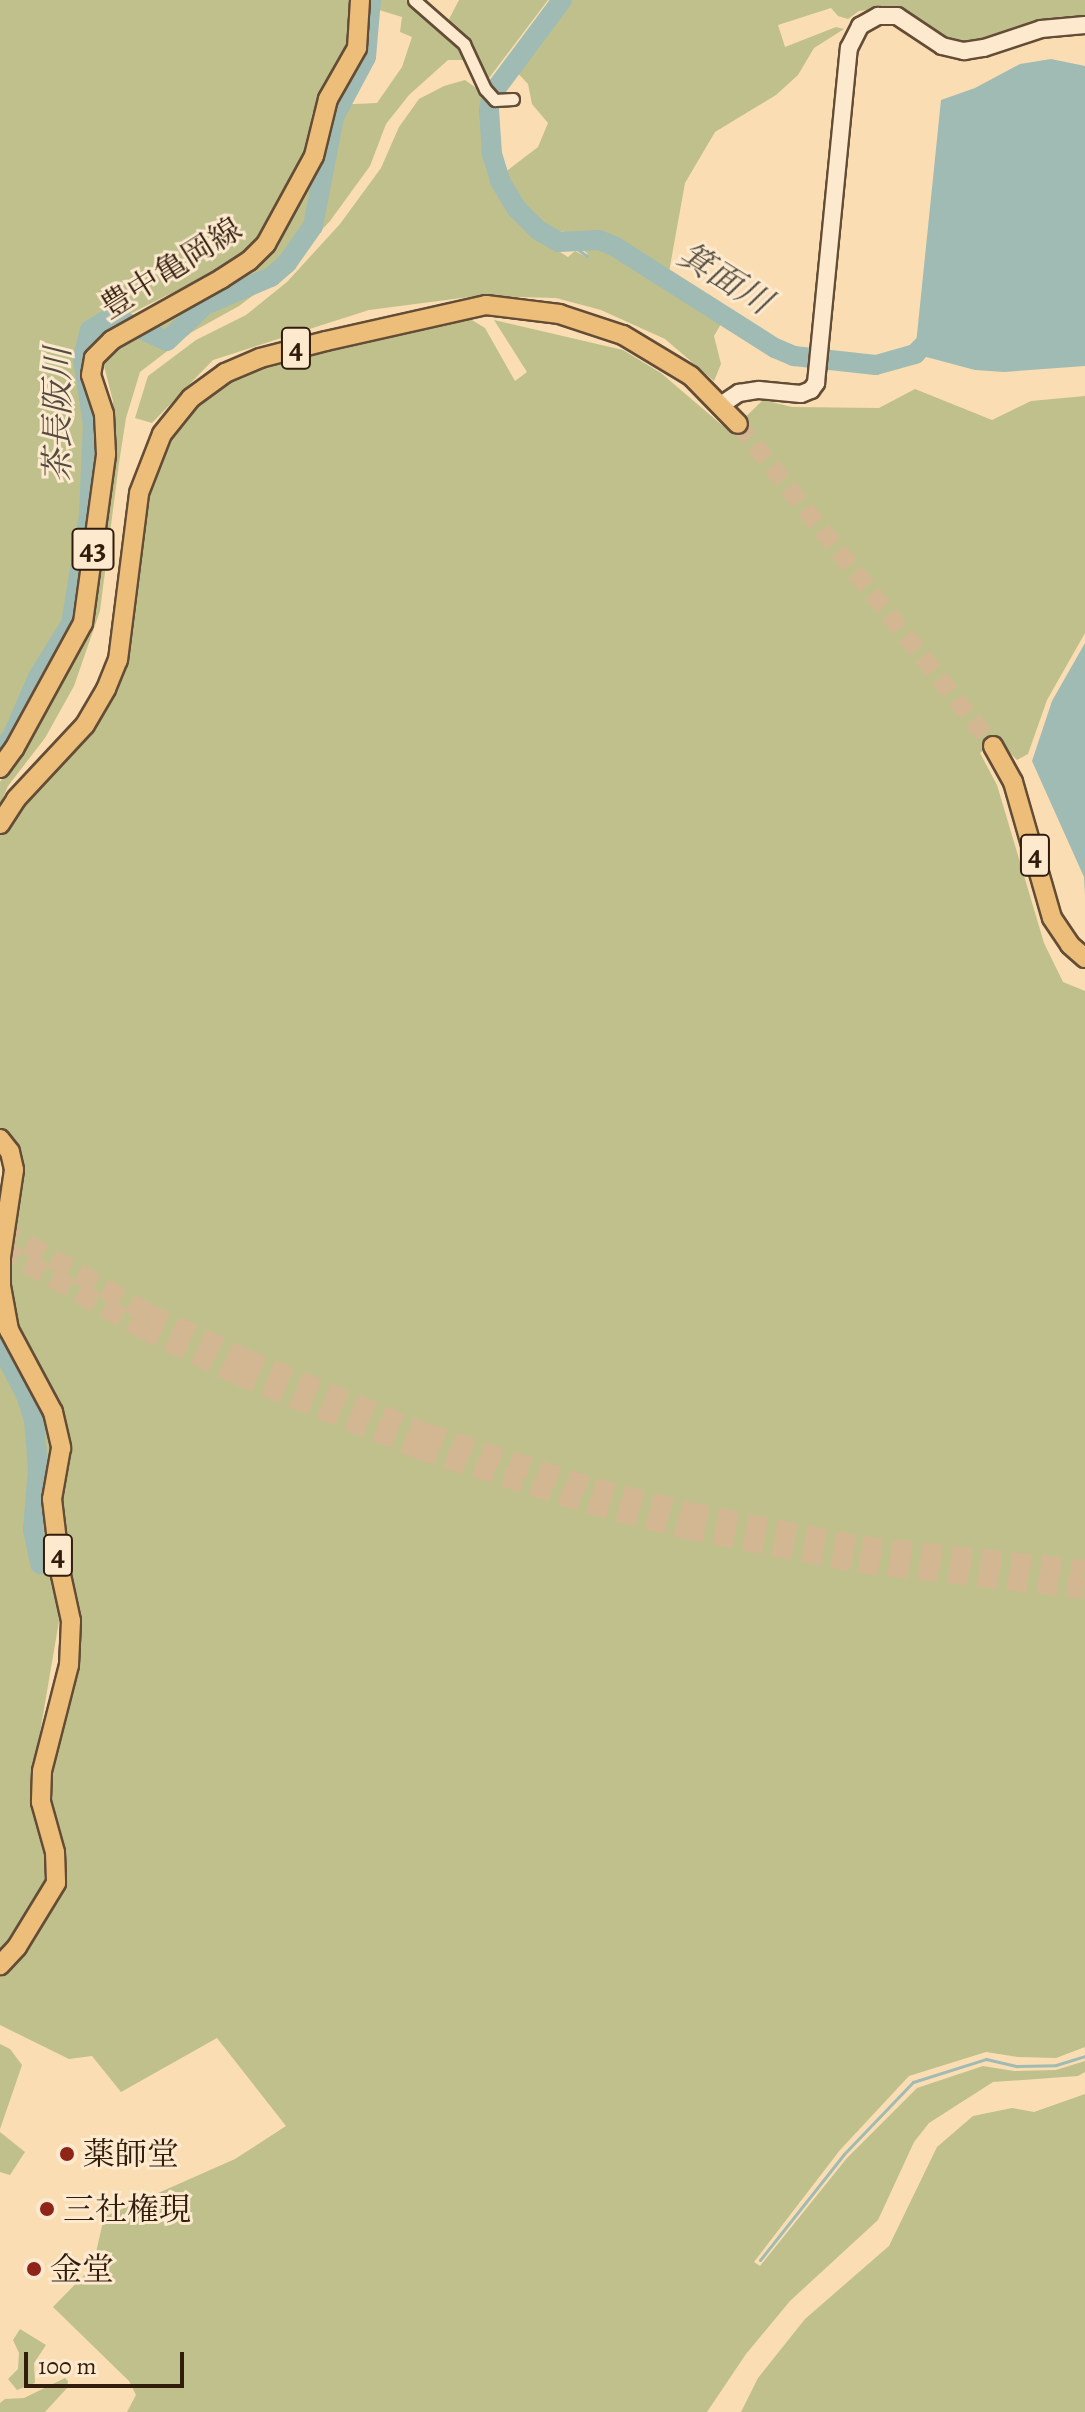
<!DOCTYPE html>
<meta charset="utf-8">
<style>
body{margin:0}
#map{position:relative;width:1085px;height:2412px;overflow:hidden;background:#faddb3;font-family:Alegreya,"Noto Serif JP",serif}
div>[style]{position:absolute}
.green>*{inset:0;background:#bfc08c}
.water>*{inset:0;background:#9fbbb3}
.stream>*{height:3px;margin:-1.5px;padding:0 1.5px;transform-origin:1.5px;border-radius:1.5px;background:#9fbbb3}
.river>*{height:20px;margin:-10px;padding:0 10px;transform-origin:10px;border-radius:10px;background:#9fbbb3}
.primary-tunnel>*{height:18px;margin-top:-9px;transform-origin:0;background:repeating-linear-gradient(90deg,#d2b792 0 18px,transparent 0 27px)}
.highway-tunnel>*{height:20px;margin-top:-10px;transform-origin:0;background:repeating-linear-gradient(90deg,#d2b792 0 20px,transparent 0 30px)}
.roads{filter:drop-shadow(2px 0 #644d36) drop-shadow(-2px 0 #644d36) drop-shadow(0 2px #644d36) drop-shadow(0 -2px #644d36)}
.street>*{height:11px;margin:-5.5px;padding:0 5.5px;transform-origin:5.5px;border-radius:5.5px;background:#fce9ce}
.secondary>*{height:16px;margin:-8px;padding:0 8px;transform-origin:8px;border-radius:8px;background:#fce9ce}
.primary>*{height:18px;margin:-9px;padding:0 9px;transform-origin:9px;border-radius:9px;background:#edbe7a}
.dots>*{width:22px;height:22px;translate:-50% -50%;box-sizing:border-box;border:4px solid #fce9ce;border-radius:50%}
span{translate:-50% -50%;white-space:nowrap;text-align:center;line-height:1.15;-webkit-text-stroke:6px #fce9ce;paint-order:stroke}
.shield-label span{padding:2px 6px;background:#fce9ce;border:2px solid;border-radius:6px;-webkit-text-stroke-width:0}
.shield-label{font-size:30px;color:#321d0d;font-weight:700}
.street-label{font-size:32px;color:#321d0d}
.poi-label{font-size:32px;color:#321d0d}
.left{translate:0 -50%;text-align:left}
.water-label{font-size:34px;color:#534c3f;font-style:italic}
.scale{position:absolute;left:24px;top:2352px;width:160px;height:36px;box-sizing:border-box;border:4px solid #321d0d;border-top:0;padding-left:10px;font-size:24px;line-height:28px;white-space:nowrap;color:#321d0d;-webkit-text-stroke:6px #fce9ce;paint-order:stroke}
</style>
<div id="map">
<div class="green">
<div style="clip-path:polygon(0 0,352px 0,351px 31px,337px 70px,312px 114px,308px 153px,260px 240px,245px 256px,118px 320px,86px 353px,80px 371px,99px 437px,96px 480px,76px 604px,0 738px)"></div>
<div style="clip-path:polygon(365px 0,406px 0,454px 42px,468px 60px,448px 60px,409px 95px,386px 124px,370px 166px,330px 221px,280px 275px,239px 306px,192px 332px,140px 372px,126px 418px,119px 463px,100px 611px,74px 686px,45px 738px,8px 786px,0 805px,0 782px,32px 733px,95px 607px,113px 401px,103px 362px,111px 350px,249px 270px,333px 105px,377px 103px,402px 67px,412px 37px,400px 32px,402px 17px,376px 9px,372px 49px,362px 50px)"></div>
<div style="clip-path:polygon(459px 0,548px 0,486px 82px,472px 48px,447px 23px)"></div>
<div style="clip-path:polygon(556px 0,1085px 0,1085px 19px,980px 44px,959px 45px,935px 34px,908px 12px,886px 8px,859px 11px,848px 19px,838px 16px,831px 8px,778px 25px,785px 47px,836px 27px,844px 29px,814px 48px,798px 75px,776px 95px,715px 132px,685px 183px,669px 272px,606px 235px,552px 231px,529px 213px,508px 183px,504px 173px,538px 147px,548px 123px,532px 104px,528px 84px,509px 64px)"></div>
<div style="clip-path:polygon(465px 80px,487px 96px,483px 128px,488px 168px,520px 222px,534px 236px,568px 257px,575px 251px,586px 257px,588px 254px,580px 247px,609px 251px,721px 324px,714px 336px,721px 364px,714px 381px,665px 339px,601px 310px,556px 298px,477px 296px,369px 310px,213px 360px,152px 423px,135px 418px,148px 376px,196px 340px,246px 315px,287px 282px,340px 224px,381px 168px,399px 127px,419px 99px,444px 86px)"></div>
<div style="clip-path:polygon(467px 317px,485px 328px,515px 381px,527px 372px,494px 320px,623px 350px,661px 373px,730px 432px,763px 400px,792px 407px,879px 408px,915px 389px,992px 420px,1031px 401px,1085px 396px,1085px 633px,1047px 700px,1028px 754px,1017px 760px,997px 740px,980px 753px,997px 785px,1044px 943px,1063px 982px,1085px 991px,1085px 2047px,1056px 2058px,1018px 2057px,986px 2052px,909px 2076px,840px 2150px,754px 2262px,760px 2266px,847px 2158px,917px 2088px,983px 2066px,1014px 2071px,1056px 2070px,1085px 2061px,1085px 2072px,1078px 2076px,993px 2082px,929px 2123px,914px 2142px,878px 2220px,790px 2301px,746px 2354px,707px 2412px,127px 2412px,136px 2395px,129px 2381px,53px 2307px,93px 2266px,104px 2217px,235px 2159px,286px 2126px,217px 2038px,121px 2092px,92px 2056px,69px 2059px,0 2025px,0 1976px,23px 1950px,57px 1898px,47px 1799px,48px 1770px,63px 1728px,75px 1667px,56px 1497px,66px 1465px,15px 1327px,5px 1285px,16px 1197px,0 1131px,0 832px,126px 661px,144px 494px,169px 438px,194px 406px,229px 381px,262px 367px)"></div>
<div style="clip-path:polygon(0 1351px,42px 1413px,52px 1446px,42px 1497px,59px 1621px,34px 1768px,32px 1805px,46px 1855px,47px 1877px,40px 1895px,0 1950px)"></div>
<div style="clip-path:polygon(0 2044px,10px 2049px,22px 2065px,0 2129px)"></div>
<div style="clip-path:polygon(1085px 2094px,1085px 2412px,741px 2412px,758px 2378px,805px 2319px,889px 2246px,937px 2147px,973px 2116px,1012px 2108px,1034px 2112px)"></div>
<div style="clip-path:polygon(0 2132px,25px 2152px,10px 2175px,0 2172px)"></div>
<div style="clip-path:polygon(20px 2329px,46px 2345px,34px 2363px,35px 2383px,17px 2390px,8px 2379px,18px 2369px,19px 2353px,13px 2340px)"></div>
<div style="clip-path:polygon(65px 2378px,68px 2381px,67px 2388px,45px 2412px,0 2412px,0 2403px,5px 2399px,24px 2398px)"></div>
</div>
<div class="water">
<div style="clip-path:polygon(1051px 59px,1085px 66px,1085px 366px,1004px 372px,975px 370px,915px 354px,941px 100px,975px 88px,1020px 64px)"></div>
<div style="clip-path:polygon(1085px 643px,1085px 895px,1084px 877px,1032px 761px,1052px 701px)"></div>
</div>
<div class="stream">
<div style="left:569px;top:243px;width:22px;rotate:36deg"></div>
<div style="left:760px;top:2260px;width:135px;rotate:-51.6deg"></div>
<div style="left:844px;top:2154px;width:100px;rotate:-46.2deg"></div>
<div style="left:913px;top:2082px;width:77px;rotate:-17.5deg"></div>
<div style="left:986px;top:2059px;width:32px;rotate:13deg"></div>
<div style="left:1017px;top:2066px;width:39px;rotate:-1deg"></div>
<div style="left:1056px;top:2065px;width:30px;rotate:-17deg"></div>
</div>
<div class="river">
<div style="left:562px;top:0;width:117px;rotate:126.7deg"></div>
<div style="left:492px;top:94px;width:16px;rotate:101deg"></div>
<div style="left:489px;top:110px;width:44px;rotate:86.1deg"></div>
<div style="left:492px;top:154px;width:28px;rotate:73deg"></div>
<div style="left:500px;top:181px;width:33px;rotate:59deg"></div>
<div style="left:517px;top:209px;width:30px;rotate:45deg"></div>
<div style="left:538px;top:230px;width:24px;rotate:30deg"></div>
<div style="left:559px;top:242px;width:40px;rotate:-2.9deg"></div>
<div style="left:599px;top:240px;width:16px;rotate:22deg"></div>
<div style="left:614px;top:246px;width:191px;rotate:32.4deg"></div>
<div style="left:775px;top:348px;width:21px;rotate:23deg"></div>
<div style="left:794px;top:356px;width:82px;rotate:6.3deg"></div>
<div style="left:876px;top:365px;width:41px;rotate:-15.8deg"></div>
<div style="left:915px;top:354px;width:28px;rotate:-46deg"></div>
<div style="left:0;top:751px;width:18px;rotate:-49deg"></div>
<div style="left:12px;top:737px;width:65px;rotate:-66.6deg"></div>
<div style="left:38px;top:677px;width:62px;rotate:-58.1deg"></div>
<div style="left:71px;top:624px;width:110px;rotate:-80.6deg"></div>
<div style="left:89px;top:515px;width:90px;rotate:-87.5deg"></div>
<div style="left:93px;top:425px;width:68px;rotate:-98.5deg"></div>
<div style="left:83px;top:358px;width:29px;rotate:-76deg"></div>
<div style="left:90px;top:330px;width:17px;rotate:-31deg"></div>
<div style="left:105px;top:321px;width:18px"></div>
<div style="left:123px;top:321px;width:48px;rotate:24.4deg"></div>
<div style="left:167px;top:341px;width:52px;rotate:-43.5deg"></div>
<div style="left:205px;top:305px;width:72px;rotate:-23deg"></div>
<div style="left:271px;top:277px;width:21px;rotate:-41deg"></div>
<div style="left:287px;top:263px;width:45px;rotate:-54.9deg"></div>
<div style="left:313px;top:226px;width:111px;rotate:-79.1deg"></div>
<div style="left:334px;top:117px;width:68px;rotate:-61.9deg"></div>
<div style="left:366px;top:57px;width:57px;rotate:-85deg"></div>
<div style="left:0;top:1345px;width:56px;rotate:62.5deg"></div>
<div style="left:26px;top:1395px;width:25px;rotate:72deg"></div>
<div style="left:34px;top:1419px;width:50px;rotate:85.4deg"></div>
<div style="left:38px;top:1469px;width:61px;rotate:94.7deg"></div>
<div style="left:33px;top:1530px;width:35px;rotate:78deg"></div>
</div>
<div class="primary-tunnel">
<div style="left:738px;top:424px;width:411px;rotate:51.6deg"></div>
</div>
<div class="highway-tunnel">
<div style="left:0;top:1229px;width:170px;rotate:29.6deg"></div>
<div style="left:148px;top:1313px;width:106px;rotate:25.1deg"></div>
<div style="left:244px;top:1358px;width:196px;rotate:22.5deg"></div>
<div style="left:425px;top:1433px;width:178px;rotate:18deg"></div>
<div style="left:594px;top:1488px;width:97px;rotate:14.3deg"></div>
<div style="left:688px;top:1512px;width:177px;rotate:11.1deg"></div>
<div style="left:862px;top:1546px;width:224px;rotate:6.1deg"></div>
<div style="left:0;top:1248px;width:162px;rotate:29.6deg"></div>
<div style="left:141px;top:1328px;width:107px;rotate:26.1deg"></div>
<div style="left:237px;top:1375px;width:196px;rotate:22.2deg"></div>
<div style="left:418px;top:1449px;width:180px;rotate:17.8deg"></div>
<div style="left:589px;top:1504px;width:99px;rotate:14.6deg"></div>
<div style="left:685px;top:1529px;width:177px;rotate:11.1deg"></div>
<div style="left:859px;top:1563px;width:227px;rotate:6.6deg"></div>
</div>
<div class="roads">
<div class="street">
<div style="left:414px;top:0;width:67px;rotate:41.3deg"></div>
<div style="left:464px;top:44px;width:50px;rotate:65deg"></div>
<div style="left:485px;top:89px;width:15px;rotate:48deg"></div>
<div style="left:495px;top:100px;width:18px;rotate:-3deg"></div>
</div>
<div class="secondary">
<div style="left:721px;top:405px;width:22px;rotate:-34deg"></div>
<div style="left:739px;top:393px;width:20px;rotate:-9deg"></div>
<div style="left:759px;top:390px;width:42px;rotate:5.4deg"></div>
<div style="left:801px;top:394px;width:11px;rotate:-22deg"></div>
<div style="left:811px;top:390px;width:9px;rotate:-54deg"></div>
<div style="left:816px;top:383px;width:337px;rotate:-84.4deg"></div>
<div style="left:849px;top:48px;width:25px;rotate:-63deg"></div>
<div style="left:860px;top:26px;width:21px;rotate:-29deg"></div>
<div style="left:878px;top:16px;width:19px"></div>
<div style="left:897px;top:16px;width:54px;rotate:33.7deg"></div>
<div style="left:942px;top:46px;width:23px;rotate:13deg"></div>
<div style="left:964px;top:51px;width:20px;rotate:-9deg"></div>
<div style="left:984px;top:48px;width:60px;rotate:-18.4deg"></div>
<div style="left:1041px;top:29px;width:44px;rotate:-5.2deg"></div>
</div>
<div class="primary">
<div style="left:993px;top:746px;width:41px;rotate:60.9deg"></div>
<div style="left:1013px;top:782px;width:141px;rotate:74deg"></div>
<div style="left:1052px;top:918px;width:32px;rotate:56deg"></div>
<div style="left:1070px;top:945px;width:20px;rotate:41deg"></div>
<div style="left:0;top:768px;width:24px;rotate:-54deg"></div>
<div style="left:14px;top:749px;width:144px;rotate:-61.3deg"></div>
<div style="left:83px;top:623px;width:171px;rotate:-82.2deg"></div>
<div style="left:106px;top:454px;width:40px;rotate:-92.9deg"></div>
<div style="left:104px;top:414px;width:41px;rotate:-108.4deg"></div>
<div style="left:91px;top:375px;width:17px;rotate:-80deg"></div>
<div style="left:94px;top:358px;width:25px;rotate:-45deg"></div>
<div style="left:112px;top:340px;width:125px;rotate:-29.2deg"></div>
<div style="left:221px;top:279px;width:33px;rotate:-33deg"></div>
<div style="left:249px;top:261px;width:24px;rotate:-45deg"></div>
<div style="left:266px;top:244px;width:100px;rotate:-61.4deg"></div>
<div style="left:314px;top:156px;width:59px;rotate:-76.2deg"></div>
<div style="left:328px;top:99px;width:59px;rotate:-60.4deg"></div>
<div style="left:357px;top:48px;width:48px;rotate:-86.4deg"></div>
<div style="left:0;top:824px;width:30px;rotate:-57deg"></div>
<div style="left:16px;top:799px;width:101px;rotate:-47deg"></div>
<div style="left:85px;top:725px;width:42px;rotate:-59.7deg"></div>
<div style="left:106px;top:689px;width:31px;rotate:-68deg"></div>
<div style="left:118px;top:660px;width:168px;rotate:-82.8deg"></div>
<div style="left:139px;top:493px;width:63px;rotate:-68.7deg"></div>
<div style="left:162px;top:434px;width:46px;rotate:-51.1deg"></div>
<div style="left:191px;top:398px;width:42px;rotate:-36.3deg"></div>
<div style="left:225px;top:373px;width:38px;rotate:-23deg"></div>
<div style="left:260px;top:358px;width:68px;rotate:-14.4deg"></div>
<div style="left:326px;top:341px;width:164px;rotate:-12.7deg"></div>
<div style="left:486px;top:305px;width:74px;rotate:7deg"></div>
<div style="left:559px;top:314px;width:67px;rotate:18.2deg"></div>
<div style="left:623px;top:335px;width:79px;rotate:31.1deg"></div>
<div style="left:691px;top:376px;width:67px;rotate:45.6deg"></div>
<div style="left:0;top:1139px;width:16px;rotate:52deg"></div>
<div style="left:10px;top:1152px;width:18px;rotate:77deg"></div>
<div style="left:14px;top:1170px;width:88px;rotate:98.5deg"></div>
<div style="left:1px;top:1257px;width:29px;rotate:90deg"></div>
<div style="left:1px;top:1286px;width:45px;rotate:79.7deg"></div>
<div style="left:9px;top:1330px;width:93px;rotate:61.8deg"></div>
<div style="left:53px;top:1412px;width:37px;rotate:77deg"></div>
<div style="left:61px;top:1448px;width:52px;rotate:100deg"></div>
<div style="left:52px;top:1499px;width:77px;rotate:83.2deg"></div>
<div style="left:61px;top:1575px;width:47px;rotate:77.7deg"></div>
<div style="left:71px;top:1621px;width:44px;rotate:92.6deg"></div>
<div style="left:69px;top:1665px;width:109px;rotate:104.3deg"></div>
<div style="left:42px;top:1771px;width:31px;rotate:92deg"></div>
<div style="left:41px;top:1802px;width:52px;rotate:74.4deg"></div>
<div style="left:55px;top:1852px;width:31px;rotate:88deg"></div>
<div style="left:56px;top:1883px;width:75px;rotate:121.4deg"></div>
<div style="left:17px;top:1947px;width:25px;rotate:133deg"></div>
</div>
</div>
<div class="dots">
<div style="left:67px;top:2154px;background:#8f2418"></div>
<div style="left:47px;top:2209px;background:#8f2418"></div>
<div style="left:34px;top:2269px;background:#8f2418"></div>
</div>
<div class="shield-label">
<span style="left:296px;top:348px">4</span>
<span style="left:93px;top:549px">43</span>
<span style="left:1035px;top:855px">4</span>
<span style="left:58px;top:1555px">4</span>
</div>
<div class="street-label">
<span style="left:171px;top:268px;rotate:-32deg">豊中亀岡線</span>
</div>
<div class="poi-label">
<span class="left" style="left:83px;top:2154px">薬師堂</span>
<span class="left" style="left:63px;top:2209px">三社権現</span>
<span class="left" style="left:50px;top:2269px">金堂</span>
</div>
<div class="water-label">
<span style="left:725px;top:278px;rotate:32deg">箕面川</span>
<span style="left:58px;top:415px;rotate:-90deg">茶長阪川</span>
</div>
<div class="scale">100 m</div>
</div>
